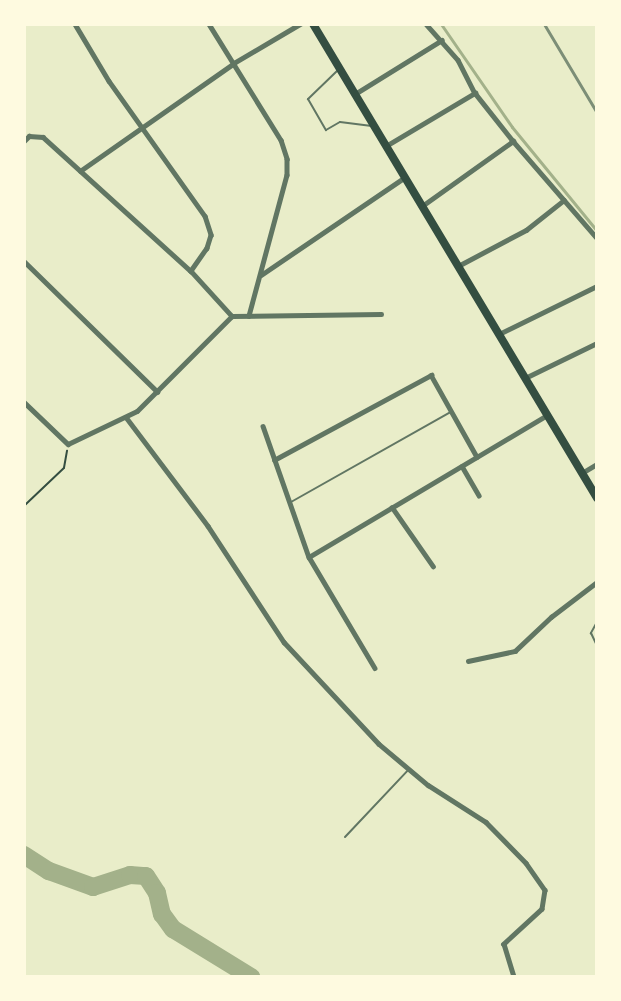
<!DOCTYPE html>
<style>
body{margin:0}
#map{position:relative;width:621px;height:1001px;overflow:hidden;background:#e9edc9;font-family:Helvetica,sans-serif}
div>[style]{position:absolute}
.stream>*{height:3px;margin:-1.5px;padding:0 1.5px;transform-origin:1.5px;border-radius:1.5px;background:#a3b18a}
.river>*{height:18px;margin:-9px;padding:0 9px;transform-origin:9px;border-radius:9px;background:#a3b18a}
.path>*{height:1.5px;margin:-0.75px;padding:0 0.75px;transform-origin:0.75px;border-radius:0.75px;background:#344e41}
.service>*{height:2px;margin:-1px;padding:0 1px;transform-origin:1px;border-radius:1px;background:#617663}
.minor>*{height:4.5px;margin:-2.25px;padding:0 2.25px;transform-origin:2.25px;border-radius:2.25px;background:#617663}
.primary>*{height:8px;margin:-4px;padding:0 4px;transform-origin:4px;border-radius:4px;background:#344e41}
.rail>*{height:3px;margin:-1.5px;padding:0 1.5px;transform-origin:1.5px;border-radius:1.5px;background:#7c8e77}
span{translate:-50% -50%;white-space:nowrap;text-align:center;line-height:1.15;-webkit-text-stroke:5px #fefae0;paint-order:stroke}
.frame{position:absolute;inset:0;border:26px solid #fefae0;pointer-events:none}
</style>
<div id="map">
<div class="stream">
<div style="left:441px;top:24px;width:125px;rotate:55.4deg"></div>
<div style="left:512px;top:127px;width:134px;rotate:50.7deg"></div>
</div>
<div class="river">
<div style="left:24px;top:855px;width:30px;rotate:33deg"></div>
<div style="left:49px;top:871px;width:47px;rotate:20deg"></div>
<div style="left:93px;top:887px;width:39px;rotate:-18deg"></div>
<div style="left:130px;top:875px;width:16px;rotate:4deg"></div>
<div style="left:146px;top:876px;width:20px;rotate:57deg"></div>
<div style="left:157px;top:893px;width:22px;rotate:77deg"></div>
<div style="left:162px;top:914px;width:19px;rotate:54deg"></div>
<div style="left:173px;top:929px;width:92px;rotate:31.6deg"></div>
</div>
<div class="path">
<div style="left:24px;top:506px;width:55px;rotate:-43.5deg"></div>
<div style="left:64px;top:468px;width:17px;rotate:-80deg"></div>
</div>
<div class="service">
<div style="left:338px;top:70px;width:42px;rotate:136deg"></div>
<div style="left:308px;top:99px;width:36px;rotate:60deg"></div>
<div style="left:326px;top:130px;width:16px;rotate:-30deg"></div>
<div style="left:340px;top:122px;width:32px;rotate:7deg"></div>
<div style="left:291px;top:502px;width:184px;rotate:-29.4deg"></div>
<div style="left:597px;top:622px;width:13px;rotate:119deg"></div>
<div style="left:591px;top:633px;width:14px;rotate:65deg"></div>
<div style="left:345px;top:837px;width:93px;rotate:-46.7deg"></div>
</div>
<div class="minor">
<div style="left:75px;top:24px;width:66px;rotate:59.2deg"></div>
<div style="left:109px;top:81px;width:166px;rotate:54.6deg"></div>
<div style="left:205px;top:216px;width:20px;rotate:72deg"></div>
<div style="left:211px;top:235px;width:14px;rotate:107deg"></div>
<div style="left:207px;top:248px;width:28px;rotate:125deg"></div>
<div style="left:209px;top:24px;width:137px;rotate:58.2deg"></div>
<div style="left:281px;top:140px;width:20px;rotate:72deg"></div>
<div style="left:287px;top:159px;width:16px;rotate:90deg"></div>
<div style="left:287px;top:175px;width:146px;rotate:105.1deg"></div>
<div style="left:426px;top:24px;width:48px;rotate:48.4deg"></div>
<div style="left:458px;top:60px;width:37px;rotate:63deg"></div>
<div style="left:475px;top:93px;width:61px;rotate:51.6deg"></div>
<div style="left:513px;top:141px;width:128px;rotate:49.1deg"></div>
<div style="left:355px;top:94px;width:102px;rotate:-31.8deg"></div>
<div style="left:24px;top:141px;width:7px;rotate:-45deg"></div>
<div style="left:29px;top:136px;width:14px;rotate:4deg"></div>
<div style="left:43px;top:137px;width:200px;rotate:42.2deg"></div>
<div style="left:191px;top:271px;width:61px;rotate:47.7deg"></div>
<div style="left:386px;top:146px;width:104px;rotate:-30.8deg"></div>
<div style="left:80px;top:171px;width:188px;rotate:-35deg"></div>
<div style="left:234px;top:63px;width:77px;rotate:-30.6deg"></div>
<div style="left:422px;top:206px;width:112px;rotate:-35.5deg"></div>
<div style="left:24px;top:261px;width:187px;rotate:44.4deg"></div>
<div style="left:458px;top:266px;width:77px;rotate:-27.9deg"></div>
<div style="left:526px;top:230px;width:48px;rotate:-38.3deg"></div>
<div style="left:261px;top:275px;width:174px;rotate:-34.2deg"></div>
<div style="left:499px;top:334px;width:109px;rotate:-26.1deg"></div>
<div style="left:525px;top:378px;width:80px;rotate:-25.9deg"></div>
<div style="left:24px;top:402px;width:61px;rotate:43.7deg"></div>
<div style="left:68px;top:444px;width:76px;rotate:-25.6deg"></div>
<div style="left:137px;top:411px;width:134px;rotate:-45deg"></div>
<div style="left:232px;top:316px;width:149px;rotate:-0.8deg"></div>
<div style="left:126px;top:417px;width:136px;rotate:53deg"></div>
<div style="left:208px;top:526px;width:139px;rotate:56.8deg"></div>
<div style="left:284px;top:642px;width:139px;rotate:47deg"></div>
<div style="left:379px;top:744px;width:64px;rotate:39.9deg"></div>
<div style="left:428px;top:785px;width:69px;rotate:32.5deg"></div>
<div style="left:486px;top:822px;width:57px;rotate:45.7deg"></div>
<div style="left:526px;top:863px;width:33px;rotate:55deg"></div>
<div style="left:545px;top:890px;width:19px;rotate:99deg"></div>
<div style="left:542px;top:909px;width:52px;rotate:137.4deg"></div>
<div style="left:504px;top:944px;width:34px;rotate:73deg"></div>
<div style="left:263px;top:426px;width:139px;rotate:70.7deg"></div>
<div style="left:309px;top:557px;width:129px;rotate:59.3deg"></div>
<div style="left:274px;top:460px;width:179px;rotate:-28.4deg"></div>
<div style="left:431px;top:375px;width:94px;rotate:60.7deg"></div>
<div style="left:462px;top:466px;width:34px;rotate:60deg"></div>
<div style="left:582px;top:473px;width:17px;rotate:-31deg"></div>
<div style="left:392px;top:507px;width:72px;rotate:55.2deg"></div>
<div style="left:309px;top:557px;width:277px;rotate:-30.8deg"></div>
<div style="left:468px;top:661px;width:48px;rotate:-12deg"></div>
<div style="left:515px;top:651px;width:50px;rotate:-43.4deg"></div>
<div style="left:551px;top:617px;width:58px;rotate:-37.3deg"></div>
</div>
<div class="primary">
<div style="left:313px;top:24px;width:553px;rotate:59.07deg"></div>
</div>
<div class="rail">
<div style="left:544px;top:24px;width:104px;rotate:59.2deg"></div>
</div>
<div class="frame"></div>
</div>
